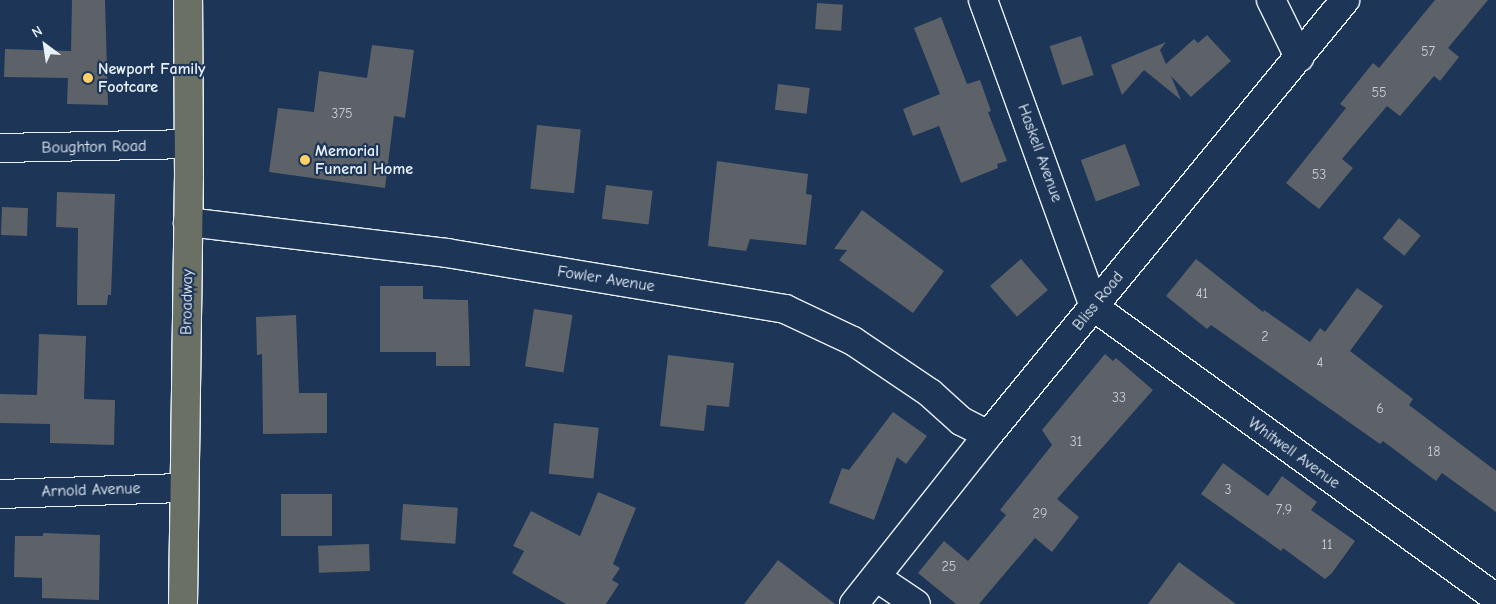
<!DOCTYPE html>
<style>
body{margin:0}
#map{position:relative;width:1496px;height:604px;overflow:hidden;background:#1d3557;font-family:"Comic Neue",sans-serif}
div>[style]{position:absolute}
.building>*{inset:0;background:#5c6267;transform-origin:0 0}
.roads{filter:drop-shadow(1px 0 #e8f1f8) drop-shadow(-1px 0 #e8f1f8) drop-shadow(0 1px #e8f1f8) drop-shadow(0 -1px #e8f1f8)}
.minor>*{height:28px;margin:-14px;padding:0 14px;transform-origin:14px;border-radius:14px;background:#1d3557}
.major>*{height:28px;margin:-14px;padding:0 14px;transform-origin:14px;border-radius:14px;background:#6b7065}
.dots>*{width:14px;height:14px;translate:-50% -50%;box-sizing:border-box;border:2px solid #1d3557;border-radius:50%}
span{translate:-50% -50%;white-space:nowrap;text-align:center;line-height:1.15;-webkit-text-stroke:4.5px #1d3557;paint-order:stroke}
.number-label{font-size:14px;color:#c5cdd4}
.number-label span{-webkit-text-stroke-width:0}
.poi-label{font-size:16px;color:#e8f1f8;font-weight:700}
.left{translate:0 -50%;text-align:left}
.street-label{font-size:16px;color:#e8f1f8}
.north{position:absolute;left:20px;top:20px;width:50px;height:50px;-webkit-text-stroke:4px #1d3557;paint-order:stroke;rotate:329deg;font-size:14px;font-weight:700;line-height:20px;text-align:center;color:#e8f1f8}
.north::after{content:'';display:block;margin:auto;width:18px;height:22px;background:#e8f1f8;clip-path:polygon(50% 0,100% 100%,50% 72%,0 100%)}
</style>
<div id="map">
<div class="building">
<div style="clip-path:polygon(72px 0,105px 0,108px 105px,67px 104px,68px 78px,4px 77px,5px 49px,71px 51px)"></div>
<div style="clip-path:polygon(1435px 0,1488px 0,1448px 48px,1459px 57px,1440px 81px,1434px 76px,1400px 116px,1387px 106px,1342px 159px,1353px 168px,1319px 209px,1286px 183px,1346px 108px,1340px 104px,1373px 63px,1379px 68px)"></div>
<div style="left:817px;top:3px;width:26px;height:26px;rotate:4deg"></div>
<div style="clip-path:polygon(941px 17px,967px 84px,980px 80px,991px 111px,988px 112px,1007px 161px,997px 164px,998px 168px,961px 183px,939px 126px,913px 136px,903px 109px,940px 94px,914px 28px)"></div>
<div style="clip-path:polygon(1207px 35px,1231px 61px,1191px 97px,1171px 76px,1181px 100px,1144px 70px,1122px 95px,1111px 65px,1166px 42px,1160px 50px,1166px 64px,1194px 39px,1198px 43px)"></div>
<div style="left:1081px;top:36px;width:41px;height:33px;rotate:72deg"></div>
<div style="clip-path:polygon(372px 45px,414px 50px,405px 118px,394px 116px,385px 188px,269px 172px,278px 108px,314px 112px,319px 71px,367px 78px)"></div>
<div style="left:778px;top:84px;width:32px;height:26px;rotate:7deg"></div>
<div style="left:537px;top:125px;width:44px;height:64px;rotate:6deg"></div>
<div style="left:1125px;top:144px;width:44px;height:47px;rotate:70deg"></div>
<div style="clip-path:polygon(717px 161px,808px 174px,806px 194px,812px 195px,806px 245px,750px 239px,746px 251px,708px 246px)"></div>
<div style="left:606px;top:185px;width:47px;height:34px;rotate:7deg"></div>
<div style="clip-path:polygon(57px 192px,115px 194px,111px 295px,108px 295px,107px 305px,77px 305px,78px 228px,56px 227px)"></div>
<div style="left:2px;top:207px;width:26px;height:28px;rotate:2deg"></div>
<div style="clip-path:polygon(862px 210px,944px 271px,913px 313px,839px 260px,847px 250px,834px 249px)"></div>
<div style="left:1399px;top:218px;width:28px;height:26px;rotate:39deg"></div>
<div style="left:1021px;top:259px;width:41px;height:41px;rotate:49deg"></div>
<div style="clip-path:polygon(1196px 259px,1263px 312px,1264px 310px,1310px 342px,1320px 328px,1325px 332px,1357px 288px,1383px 306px,1350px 351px,1413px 399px,1409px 405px,1496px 471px,1496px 512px,1442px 473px,1436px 481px,1383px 441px,1380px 444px,1211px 325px,1207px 329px,1166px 296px)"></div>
<div style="clip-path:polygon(380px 286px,423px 286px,423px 299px,468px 300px,470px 366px,436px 366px,436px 352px,380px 352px)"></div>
<div style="left:534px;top:309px;width:39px;height:58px;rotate:9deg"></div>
<div style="clip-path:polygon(296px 315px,299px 393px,327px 393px,327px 433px,263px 434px,262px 354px,257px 355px,256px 317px)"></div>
<div style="clip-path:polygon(39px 334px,86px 336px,84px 399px,115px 400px,114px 445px,50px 443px,50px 424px,0 423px,0 394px,37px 395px)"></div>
<div style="clip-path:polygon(1105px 354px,1113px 361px,1116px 358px,1153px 390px,1057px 499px,1079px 517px,1052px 552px,1035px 538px,979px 604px,956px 604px,918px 573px,944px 541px,968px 561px,1006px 515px,1000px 510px,1052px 445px,1042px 430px)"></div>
<div style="clip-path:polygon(668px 355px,734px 363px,729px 407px,707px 405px,704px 431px,660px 426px)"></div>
<div style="clip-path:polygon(893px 412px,927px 436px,906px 464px,897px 457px,874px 520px,829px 503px,842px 468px,849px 470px)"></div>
<div style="left:554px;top:423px;width:45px;height:51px;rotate:6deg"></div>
<div style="clip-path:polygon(1223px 463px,1268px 496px,1282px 476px,1317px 502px,1311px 510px,1355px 541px,1332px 573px,1325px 579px,1283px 548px,1281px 551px,1201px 494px)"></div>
<div style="clip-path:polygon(598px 492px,636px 508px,613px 564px,620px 568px,612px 580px,619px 584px,606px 604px,566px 604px,512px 573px,524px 551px,513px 546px,531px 511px,580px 536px)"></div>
<div style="left:281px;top:494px;width:51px;height:42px"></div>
<div style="left:403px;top:504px;width:55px;height:36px;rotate:4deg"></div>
<div style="clip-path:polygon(43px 533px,100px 535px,99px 600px,42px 598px,42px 578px,14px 577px,15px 536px,43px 536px)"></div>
<div style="left:369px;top:544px;width:27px;height:51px;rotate:88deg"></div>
<div style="clip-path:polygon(778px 560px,835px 604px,744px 604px)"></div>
<div style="clip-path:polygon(1179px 562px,1236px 604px,1148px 604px)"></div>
</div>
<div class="roads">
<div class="minor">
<div style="left:983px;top:0;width:326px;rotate:70.1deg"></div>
<div style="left:1094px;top:307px;width:496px;rotate:35.9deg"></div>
<div style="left:1271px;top:0;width:64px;rotate:63.8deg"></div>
<div style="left:0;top:148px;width:188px;rotate:-1.2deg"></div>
<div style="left:188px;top:222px;width:261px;rotate:6.8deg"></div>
<div style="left:447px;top:253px;width:343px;rotate:9.4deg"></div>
<div style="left:785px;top:309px;width:75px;rotate:25.2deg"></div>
<div style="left:853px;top:341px;width:93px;rotate:34deg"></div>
<div style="left:930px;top:393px;width:42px;rotate:42.1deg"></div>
<div style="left:961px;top:421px;width:30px;rotate:27deg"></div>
<div style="left:0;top:494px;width:183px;rotate:-1.9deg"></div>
<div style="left:876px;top:577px;width:48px;rotate:34deg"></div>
<div style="left:854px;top:604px;width:216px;rotate:-51.6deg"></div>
<div style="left:988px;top:435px;width:563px;rotate:-50.62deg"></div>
</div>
<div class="major">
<div style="left:183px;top:604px;width:427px;rotate:-89.2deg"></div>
<div style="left:189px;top:177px;width:177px;rotate:-90.3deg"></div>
</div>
</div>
<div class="dots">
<div style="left:88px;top:78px;background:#ffd166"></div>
<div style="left:305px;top:160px;background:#ffd166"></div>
</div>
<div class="number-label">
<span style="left:1428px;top:52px">57</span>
<span style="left:1379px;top:93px">55</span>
<span style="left:342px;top:114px">375</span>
<span style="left:1319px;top:175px">53</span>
<span style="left:1202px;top:294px">41</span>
<span style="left:1265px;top:337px">2</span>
<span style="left:1320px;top:363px">4</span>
<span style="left:1119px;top:398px">33</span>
<span style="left:1380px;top:409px">6</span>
<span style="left:1076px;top:442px">31</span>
<span style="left:1434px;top:452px">18</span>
<span style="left:1228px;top:490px">3</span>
<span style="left:1284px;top:510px">7,9</span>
<span style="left:1040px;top:514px">29</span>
<span style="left:1327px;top:545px">11</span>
<span style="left:949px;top:567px">25</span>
</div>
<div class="poi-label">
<span class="left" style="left:98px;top:78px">Newport Family<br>Footcare</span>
<span class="left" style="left:315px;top:160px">Memorial<br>Funeral Home</span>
</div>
<div class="street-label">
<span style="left:94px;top:147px;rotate:-1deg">Boughton Road</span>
<span style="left:1040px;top:153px;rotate:70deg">Haskell Avenue</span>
<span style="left:606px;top:279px;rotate:9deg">Fowler Avenue</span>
<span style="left:1098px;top:301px;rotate:-51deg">Bliss Road</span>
<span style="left:187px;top:302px;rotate:-89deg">Broadway</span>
<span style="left:1294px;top:453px;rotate:36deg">Whitwell Avenue</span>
<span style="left:91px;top:490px;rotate:-2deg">Arnold Avenue</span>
</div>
<div class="north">N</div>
</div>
